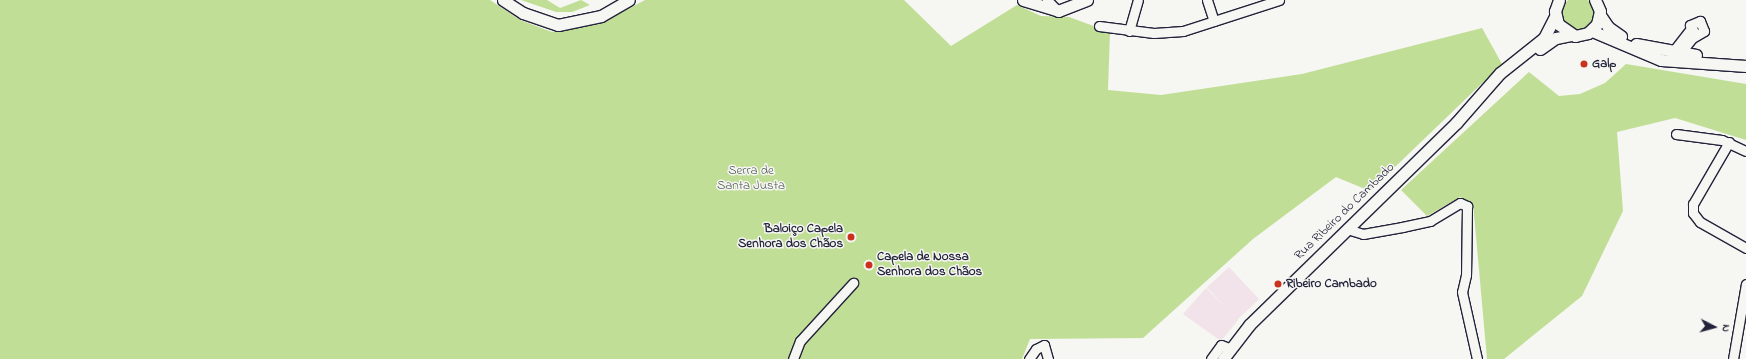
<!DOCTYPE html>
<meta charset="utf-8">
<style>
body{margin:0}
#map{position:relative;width:1746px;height:359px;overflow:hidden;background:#f6f6f2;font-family:"Indie Flower",sans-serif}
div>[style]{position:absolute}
.built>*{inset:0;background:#f2e2e9;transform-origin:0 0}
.green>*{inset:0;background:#c0de96}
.round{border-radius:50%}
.roads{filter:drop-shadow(1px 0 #22223b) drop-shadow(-1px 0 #22223b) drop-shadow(0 1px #22223b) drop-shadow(0 -1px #22223b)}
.minor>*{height:9px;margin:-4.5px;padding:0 4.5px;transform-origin:4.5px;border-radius:4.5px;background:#f6f6f2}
.major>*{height:11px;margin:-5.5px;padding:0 5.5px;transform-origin:5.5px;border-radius:5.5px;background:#f6f6f2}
.dots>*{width:11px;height:11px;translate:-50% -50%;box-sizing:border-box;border:2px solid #f6f6f2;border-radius:50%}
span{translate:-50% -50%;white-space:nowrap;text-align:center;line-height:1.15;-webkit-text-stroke:3px #f6f6f2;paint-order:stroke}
.poi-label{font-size:13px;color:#22223b;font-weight:700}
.left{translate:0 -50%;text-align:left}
.right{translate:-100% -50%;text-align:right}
.park-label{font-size:13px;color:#515a56}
.street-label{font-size:13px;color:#22223b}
.north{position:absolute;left:1694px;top:307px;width:40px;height:40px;-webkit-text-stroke:3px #f6f6f2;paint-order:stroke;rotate:96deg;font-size:11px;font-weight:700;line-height:16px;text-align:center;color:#22223b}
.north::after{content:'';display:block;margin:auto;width:14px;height:18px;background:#22223b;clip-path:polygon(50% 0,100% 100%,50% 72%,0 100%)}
</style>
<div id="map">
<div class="built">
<div style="left:1229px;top:267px;width:44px;height:30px;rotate:47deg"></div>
<div style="clip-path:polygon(1206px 288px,1238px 320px,1221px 341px,1183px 314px)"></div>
</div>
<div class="green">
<div class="round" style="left:1561px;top:-3px;width:34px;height:34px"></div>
<div style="clip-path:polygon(0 0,490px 0,520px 20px,552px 32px,600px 24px,645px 0,904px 0,951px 46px,1017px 5px,1041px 16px,1069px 17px,1110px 32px,1108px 90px,1161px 95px,1302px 74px,1482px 28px,1502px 64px,1370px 191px,1336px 177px,1253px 239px,1143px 338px,1030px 339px,1022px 359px,0 359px)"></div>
<div style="clip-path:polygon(521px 0,547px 0,560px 8px,581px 0,590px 5px,572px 12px,556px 12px)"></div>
<div style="clip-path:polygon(1626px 64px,1746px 84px,1746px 140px,1675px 118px,1617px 132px,1623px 211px,1582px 296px,1504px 359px,1487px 359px,1473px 203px,1460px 197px,1427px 216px,1401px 190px,1529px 72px,1559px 96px,1580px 94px,1605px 83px)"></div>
</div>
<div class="roads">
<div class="minor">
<div style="left:1047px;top:0;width:16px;rotate:45deg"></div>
<div style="left:1207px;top:0;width:22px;rotate:72deg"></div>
<div style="left:1099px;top:26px;width:55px;rotate:7.3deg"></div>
<div style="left:1154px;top:33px;width:29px;rotate:-4deg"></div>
<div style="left:1183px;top:31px;width:101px;rotate:-17.9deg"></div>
<div style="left:1129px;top:31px;width:32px;rotate:-74deg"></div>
<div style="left:1675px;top:49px;width:24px;rotate:-52deg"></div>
<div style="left:1678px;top:56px;width:23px;rotate:-52deg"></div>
<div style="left:1692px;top:38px;width:14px;rotate:-30deg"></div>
<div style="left:1704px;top:31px;width:11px;rotate:-112deg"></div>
<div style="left:1700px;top:21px;width:11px;rotate:158deg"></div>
<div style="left:1690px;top:25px;width:12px;rotate:59deg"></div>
<div style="left:1676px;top:134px;width:46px;rotate:7.4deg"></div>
<div style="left:1722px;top:140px;width:26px;rotate:25deg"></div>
<div style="left:1729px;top:142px;width:72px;rotate:120.1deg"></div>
<div style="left:1693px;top:204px;width:9px;rotate:90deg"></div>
<div style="left:1693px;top:213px;width:11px;rotate:52deg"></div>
<div style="left:1700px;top:222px;width:53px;rotate:29.5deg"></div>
<div style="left:1347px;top:229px;width:17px;rotate:17deg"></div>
<div style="left:1363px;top:234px;width:40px;rotate:-10deg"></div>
<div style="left:1402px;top:227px;width:29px;rotate:-12deg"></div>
<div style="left:1430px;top:221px;width:35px;rotate:-31deg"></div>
<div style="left:1460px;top:203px;width:8px;rotate:23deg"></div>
<div style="left:1467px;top:206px;width:69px;rotate:90.8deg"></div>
<div style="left:1466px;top:275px;width:17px;rotate:103deg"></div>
<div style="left:1462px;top:292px;width:69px;rotate:77.4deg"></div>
<div style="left:793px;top:359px;width:19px;rotate:-69deg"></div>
<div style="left:800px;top:341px;width:79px;rotate:-47.6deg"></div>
<div style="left:1029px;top:359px;width:12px;rotate:-55deg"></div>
<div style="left:1036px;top:349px;width:9px;rotate:-27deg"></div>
<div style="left:1044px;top:345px;width:15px;rotate:74deg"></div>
<div style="left:1211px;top:359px;width:17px;rotate:-54deg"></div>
<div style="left:1221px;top:345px;width:9px;rotate:21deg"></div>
<div style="left:1733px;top:359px;width:76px;rotate:-80.2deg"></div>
</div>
<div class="major">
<div style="left:503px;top:0;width:24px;rotate:33deg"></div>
<div style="left:523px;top:13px;width:37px;rotate:19deg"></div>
<div style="left:558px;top:25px;width:44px;rotate:-11.8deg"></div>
<div style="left:601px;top:16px;width:32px;rotate:-30deg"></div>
<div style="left:1023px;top:0;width:37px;rotate:17deg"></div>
<div style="left:1058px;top:11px;width:31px;rotate:-21deg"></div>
<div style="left:1559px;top:0;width:12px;rotate:110deg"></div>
<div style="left:1555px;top:11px;width:13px;rotate:77deg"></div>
<div style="left:1558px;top:24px;width:21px;rotate:35deg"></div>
<div style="left:1575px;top:36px;width:13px;rotate:-13deg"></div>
<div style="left:1588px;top:33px;width:13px;rotate:-45deg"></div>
<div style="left:1597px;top:24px;width:13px;rotate:-77deg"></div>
<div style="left:1600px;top:11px;width:12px;rotate:-114deg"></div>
<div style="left:1600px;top:15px;width:14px;rotate:56deg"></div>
<div style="left:1608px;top:27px;width:16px;rotate:35deg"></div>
<div style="left:1592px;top:31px;width:75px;rotate:22.8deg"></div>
<div style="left:1661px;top:60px;width:85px;rotate:4deg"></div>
<div style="left:1636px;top:44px;width:61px;rotate:10.4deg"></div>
<div style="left:1540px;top:49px;width:19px;rotate:-35deg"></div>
<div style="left:1556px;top:38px;width:15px;rotate:-11deg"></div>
<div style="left:1223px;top:359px;width:44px;rotate:-52.4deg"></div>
<div style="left:1250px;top:324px;width:288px;rotate:-44.3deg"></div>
<div style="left:1456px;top:123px;width:67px;rotate:-48.7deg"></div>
<div style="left:1500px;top:73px;width:56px;rotate:-38.5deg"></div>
<div style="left:1544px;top:38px;width:25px;rotate:-63deg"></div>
</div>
</div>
<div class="dots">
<div style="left:1584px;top:64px;background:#c8321e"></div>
<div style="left:851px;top:237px;background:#c8321e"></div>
<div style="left:869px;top:265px;background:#c8321e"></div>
<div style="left:1278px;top:284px;background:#c8321e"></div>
</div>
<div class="poi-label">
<span class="left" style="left:1592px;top:64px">Galp</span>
<span class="right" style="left:843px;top:237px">Baloiço Capela<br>Senhora dos Chãos</span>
<span class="left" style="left:877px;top:265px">Capela de Nossa<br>Senhora dos Chãos</span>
<span class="left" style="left:1286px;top:284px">Ribeiro Cambado</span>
</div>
<div class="park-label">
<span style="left:751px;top:179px">Serra de<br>Santa Justa</span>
</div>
<div class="street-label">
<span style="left:1345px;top:212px;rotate:-44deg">Rua Ribeiro do Cambado</span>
</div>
<div class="north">N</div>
</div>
